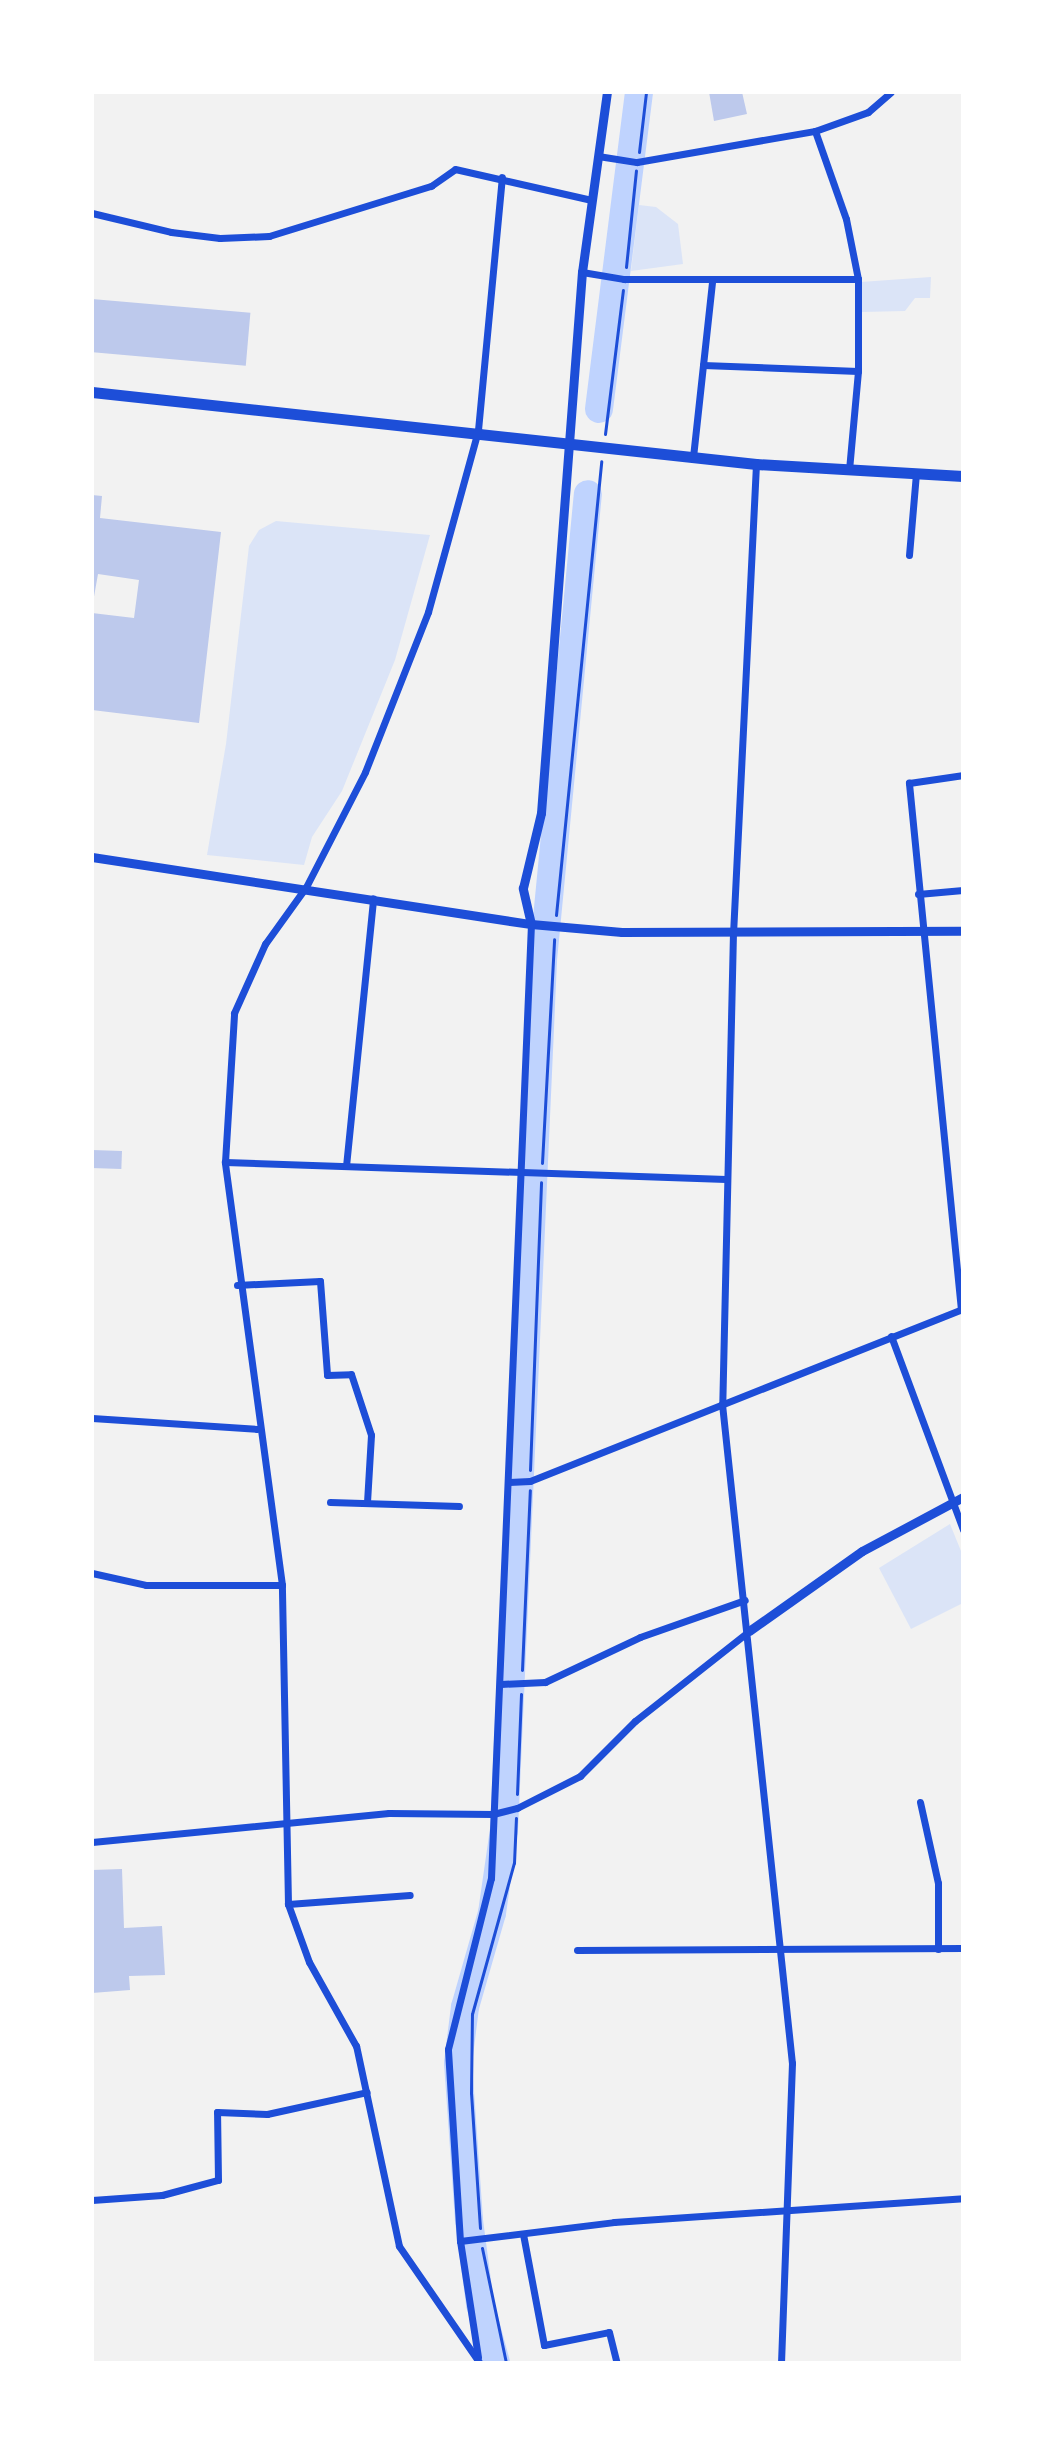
<!DOCTYPE html>
<style>
body{margin:0}
#map{position:relative;width:1055px;height:2455px;overflow:hidden;background:#f2f2f2;font-family:"Nunito Sans",sans-serif}
div>[style]{position:absolute}
.green>*{inset:0;background:#dbe4f7}
.river>*{height:28px;margin:-14px;padding:0 14px;transform-origin:14px;border-radius:14px;background:#bfd3fe}
.building>*{inset:0;background:#bdc9ec;transform-origin:0 0}
.path>*{height:3px;margin:-1.5px;padding:0 1.5px;transform-origin:1.5px;border-radius:1.5px;background:#1d4ed8}
.minor>*{height:7px;margin:-3.5px;padding:0 3.5px;transform-origin:3.5px;border-radius:3.5px;background:#1d4ed8}
.tertiary>*{height:9px;margin:-4.5px;padding:0 4.5px;transform-origin:4.5px;border-radius:4.5px;background:#1d4ed8}
.primary>*{height:11px;margin:-5.5px;padding:0 5.5px;transform-origin:5.5px;border-radius:5.5px;background:#1d4ed8}
span{translate:-50% -50%;white-space:nowrap;text-align:center;line-height:1.15;-webkit-text-stroke:8px #fff;paint-order:stroke}
.frame{position:absolute;inset:0;border:94px solid #fff;pointer-events:none}
</style>
<div id="map">
<div class="green">
<div style="clip-path:polygon(639px 205px,656px 207px,678px 224px,683px 264px,631px 271px)"></div>
<div style="clip-path:polygon(931px 277px,930px 298px,915px 298px,905px 311px,862px 312px,861px 282px)"></div>
<div style="clip-path:polygon(276px 521px,430px 535px,395px 660px,342px 791px,312px 837px,304px 865px,207px 855px,226px 744px,249px 546px,259px 530px)"></div>
<div style="clip-path:polygon(950px 1524px,963px 1556px,963px 1603px,911px 1629px,879px 1568px)"></div>
</div>
<div class="river">
<div style="left:599px;top:409px;width:320px;rotate:-82.8deg"></div>
<div style="left:496px;top:2363px;width:61px;rotate:-105.2deg"></div>
<div style="left:480px;top:2304px;width:85px;rotate:-97.5deg"></div>
<div style="left:469px;top:2220px;width:157px;rotate:-94deg"></div>
<div style="left:458px;top:2063px;width:56px;rotate:-82.9deg"></div>
<div style="left:465px;top:2007px;width:98px;rotate:-74deg"></div>
<div style="left:492px;top:1913px;width:84px;rotate:-81.8deg"></div>
<div style="left:504px;top:1830px;width:871px;rotate:-87.43deg"></div>
<div style="left:543px;top:960px;width:468px;rotate:-84.5deg"></div>
</div>
<div class="building">
<div style="clip-path:polygon(709px 92px,742px 92px,747px 114px,714px 121px)"></div>
<div style="left:92px;top:299px;width:159px;height:53px;rotate:5deg"></div>
<div style="clip-path:polygon(92px 495px,102px 496px,100px 518px,221px 532px,199px 723px,92px 710px,92px 613px,134px 618px,139px 580px,98px 574px,92px 608px)"></div>
<div style="left:92px;top:1150px;width:30px;height:18px;rotate:2deg"></div>
<div style="clip-path:polygon(122px 1869px,124px 1928px,162px 1926px,165px 1975px,129px 1976px,130px 1990px,92px 1993px,92px 1870px)"></div>
</div>
<div class="path">
<div style="left:639px;top:152px;width:60px;rotate:-83.3deg"></div>
<div style="left:626px;top:267px;width:97px;rotate:-84.1deg"></div>
<div style="left:605px;top:434px;width:145px;rotate:-82.9deg"></div>
<div style="left:556px;top:915px;width:456px;rotate:-84.3deg"></div>
<div style="left:542px;top:1163px;width:224px;rotate:-86.9deg"></div>
<div style="left:530px;top:1470px;width:288px;rotate:-87.8deg"></div>
<div style="left:522px;top:1670px;width:180px;rotate:-87.5deg"></div>
<div style="left:517px;top:1794px;width:100px;rotate:-87.7deg"></div>
<div style="left:480px;top:2228px;width:135px;rotate:-93.8deg"></div>
<div style="left:471px;top:2093px;width:79px;rotate:-89.3deg"></div>
<div style="left:472px;top:2014px;width:157px;rotate:-74.5deg"></div>
<div style="left:514px;top:1863px;width:45px;rotate:-87.5deg"></div>
<div style="left:482px;top:2248px;width:117px;rotate:78.2deg"></div>
</div>
<div class="minor">
<div style="left:815px;top:131px;width:93px;rotate:70.6deg"></div>
<div style="left:846px;top:219px;width:61px;rotate:78.7deg"></div>
<div style="left:858px;top:279px;width:92px;rotate:90deg"></div>
<div style="left:858px;top:371px;width:99px;rotate:95.2deg"></div>
<div style="left:598px;top:156px;width:39px;rotate:9deg"></div>
<div style="left:637px;top:162px;width:181px;rotate:-9.9deg"></div>
<div style="left:815px;top:131px;width:56px;rotate:-19.7deg"></div>
<div style="left:868px;top:112px;width:30px;rotate:-41deg"></div>
<div style="left:92px;top:213px;width:81px;rotate:13.5deg"></div>
<div style="left:171px;top:232px;width:49px;rotate:7deg"></div>
<div style="left:220px;top:238px;width:49px;rotate:-2.3deg"></div>
<div style="left:269px;top:236px;width:170px;rotate:-17.2deg"></div>
<div style="left:431px;top:186px;width:29px;rotate:-35deg"></div>
<div style="left:455px;top:169px;width:140px;rotate:12.8deg"></div>
<div style="left:582px;top:272px;width:43px;rotate:9.5deg"></div>
<div style="left:624px;top:279px;width:234px"></div>
<div style="left:703px;top:365px;width:155px;rotate:2.2deg"></div>
<div style="left:693px;top:457px;width:177px;rotate:-83.8deg"></div>
<div style="left:756px;top:464px;width:469px;rotate:92.8deg"></div>
<div style="left:733px;top:932px;width:472px;rotate:91.3deg"></div>
<div style="left:722px;top:1404px;width:663px;rotate:83.94deg"></div>
<div style="left:792px;top:2063px;width:300px;rotate:92.1deg"></div>
<div style="left:909px;top:555px;width:81px;rotate:-85.1deg"></div>
<div style="left:918px;top:894px;width:45px;rotate:-5.1deg"></div>
<div style="left:225px;top:1162px;width:501px;rotate:1.94deg"></div>
<div style="left:346px;top:1166px;width:269px;rotate:-84.2deg"></div>
<div style="left:237px;top:1285px;width:83px;rotate:-2.8deg"></div>
<div style="left:320px;top:1281px;width:94px;rotate:85.7deg"></div>
<div style="left:327px;top:1375px;width:24px;rotate:-2deg"></div>
<div style="left:351px;top:1374px;width:64px;rotate:71.8deg"></div>
<div style="left:371px;top:1435px;width:67px;rotate:93.4deg"></div>
<div style="left:961px;top:1310px;width:530px;rotate:-95.64deg"></div>
<div style="left:909px;top:783px;width:55px;rotate:-8.4deg"></div>
<div style="left:891px;top:1336px;width:207px;rotate:69.6deg"></div>
<div style="left:92px;top:1418px;width:165px;rotate:3.8deg"></div>
<div style="left:509px;top:1482px;width:21px;rotate:-3deg"></div>
<div style="left:530px;top:1481px;width:466px;rotate:-21.7deg"></div>
<div style="left:330px;top:1502px;width:129px;rotate:1.8deg"></div>
<div style="left:92px;top:1573px;width:55px;rotate:12.5deg"></div>
<div style="left:146px;top:1585px;width:136px"></div>
<div style="left:501px;top:1684px;width:44px;rotate:-2.6deg"></div>
<div style="left:545px;top:1682px;width:105px;rotate:-25.3deg"></div>
<div style="left:640px;top:1637px;width:111px;rotate:-19.4deg"></div>
<div style="left:920px;top:1802px;width:83px;rotate:77.5deg"></div>
<div style="left:938px;top:1883px;width:66px;rotate:90deg"></div>
<div style="left:92px;top:1842px;width:298px;rotate:-5.6deg"></div>
<div style="left:389px;top:1813px;width:104px;rotate:0.6deg"></div>
<div style="left:493px;top:1814px;width:25px;rotate:-14deg"></div>
<div style="left:517px;top:1808px;width:71px;rotate:-26.9deg"></div>
<div style="left:580px;top:1776px;width:78px;rotate:-45deg"></div>
<div style="left:635px;top:1721px;width:145px;rotate:-38.3deg"></div>
<div style="left:288px;top:1904px;width:122px;rotate:-4.2deg"></div>
<div style="left:577px;top:1950px;width:386px;rotate:-0.3deg"></div>
<div style="left:92px;top:2200px;width:70px;rotate:-4.1deg"></div>
<div style="left:162px;top:2195px;width:58px;rotate:-15deg"></div>
<div style="left:218px;top:2180px;width:68px;rotate:-90.8deg"></div>
<div style="left:217px;top:2112px;width:50px;rotate:2.3deg"></div>
<div style="left:267px;top:2114px;width:102px;rotate:-12.4deg"></div>
<div style="left:523px;top:2234px;width:113px;rotate:79.3deg"></div>
<div style="left:544px;top:2345px;width:66px;rotate:-11.3deg"></div>
<div style="left:609px;top:2332px;width:32px;rotate:76deg"></div>
<div style="left:460px;top:2241px;width:155px;rotate:-7deg"></div>
<div style="left:614px;top:2222px;width:350px;rotate:-3.9deg"></div>
<div style="left:478px;top:2357px;width:117px;rotate:-98.8deg"></div>
<div style="left:460px;top:2241px;width:192px;rotate:-93.6deg"></div>
<div style="left:448px;top:2049px;width:176px;rotate:-75.9deg"></div>
<div style="left:491px;top:1878px;width:955px;rotate:-87.6deg"></div>
<div style="left:479px;top:2362px;width:141px;rotate:-124.6deg"></div>
<div style="left:399px;top:2246px;width:205px;rotate:-102.1deg"></div>
<div style="left:356px;top:2046px;width:96px;rotate:-119.2deg"></div>
<div style="left:309px;top:1962px;width:62px;rotate:-109.9deg"></div>
<div style="left:288px;top:1904px;width:319px;rotate:-91.1deg"></div>
<div style="left:282px;top:1585px;width:427px;rotate:-97.7deg"></div>
<div style="left:225px;top:1162px;width:149px;rotate:-86.5deg"></div>
<div style="left:234px;top:1013px;width:76px;rotate:-65.8deg"></div>
<div style="left:265px;top:944px;width:70px;rotate:-54.3deg"></div>
<div style="left:306px;top:887px;width:129px;rotate:-62.8deg"></div>
<div style="left:365px;top:772px;width:172px;rotate:-68.5deg"></div>
<div style="left:428px;top:612px;width:189px;rotate:-74.6deg"></div>
<div style="left:478px;top:430px;width:254px;rotate:-84.6deg"></div>
</div>
<div class="tertiary">
<div style="left:92px;top:857px;width:444px;rotate:8.7deg"></div>
<div style="left:531px;top:924px;width:91px;rotate:5deg"></div>
<div style="left:622px;top:932px;width:341px;rotate:-0.2deg"></div>
<div style="left:531px;top:924px;width:37px;rotate:-103deg"></div>
<div style="left:523px;top:888px;width:77px;rotate:-76.5deg"></div>
<div style="left:541px;top:813px;width:543px;rotate:-85.67deg"></div>
<div style="left:582px;top:272px;width:182px;rotate:-82.1deg"></div>
<div style="left:749px;top:1631px;width:138px;rotate:-35.3deg"></div>
<div style="left:862px;top:1551px;width:115px;rotate:-28.1deg"></div>
</div>
<div class="primary">
<div style="left:92px;top:392px;width:668px;rotate:6.19deg"></div>
<div style="left:756px;top:464px;width:207px;rotate:3.3deg"></div>
</div>
<div class="frame"></div>
</div>
